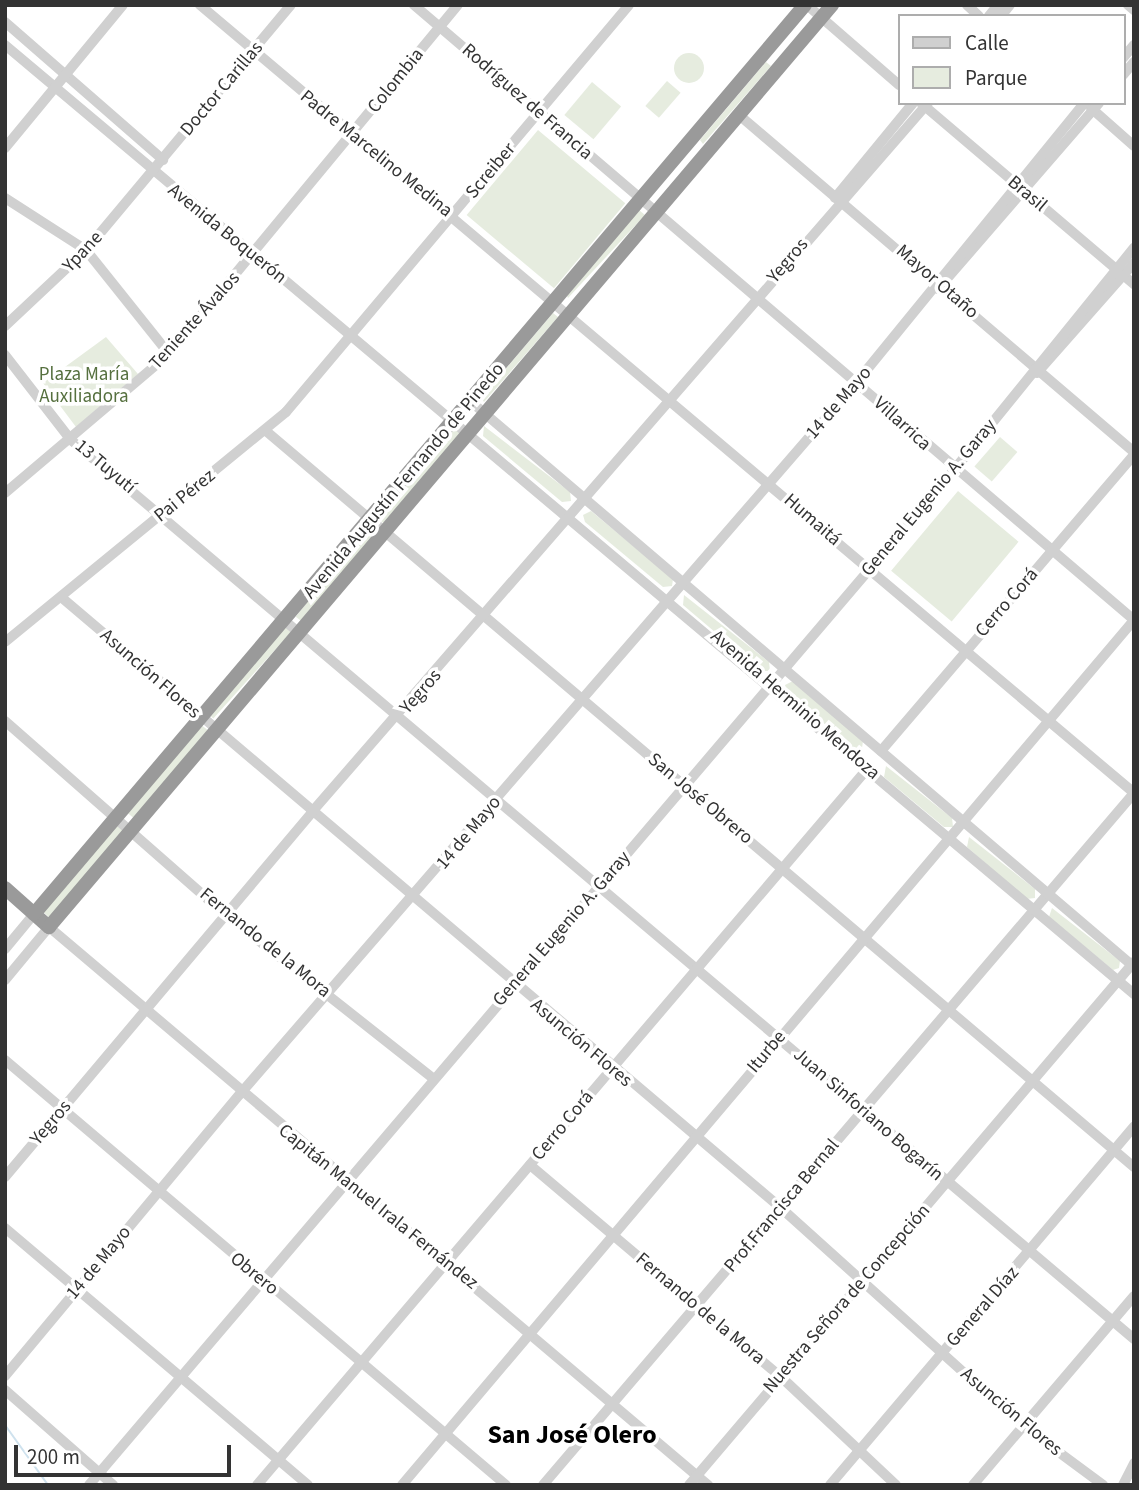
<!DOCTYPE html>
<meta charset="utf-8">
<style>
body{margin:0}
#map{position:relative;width:1139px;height:1490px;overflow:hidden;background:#fff;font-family:"Source Sans 3",sans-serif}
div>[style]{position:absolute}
.green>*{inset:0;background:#e6ecdf;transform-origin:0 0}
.round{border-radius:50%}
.stream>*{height:2px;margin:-1px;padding:0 1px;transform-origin:1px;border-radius:1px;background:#cfe2ee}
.minor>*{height:10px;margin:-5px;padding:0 5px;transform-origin:5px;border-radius:5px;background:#d0d0d0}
.highway>*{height:14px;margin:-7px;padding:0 7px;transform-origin:7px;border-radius:7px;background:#9a9a9a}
span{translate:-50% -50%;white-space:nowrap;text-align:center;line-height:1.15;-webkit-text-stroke:7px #fff;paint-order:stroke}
.street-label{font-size:19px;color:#333}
.park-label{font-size:19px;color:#56703f}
.district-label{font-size:26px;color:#000;font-weight:700}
.frame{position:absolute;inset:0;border:7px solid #333;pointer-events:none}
.legend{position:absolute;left:898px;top:14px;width:228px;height:91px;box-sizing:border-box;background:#fff;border:2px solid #adadad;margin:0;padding:9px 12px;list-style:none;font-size:21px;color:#333}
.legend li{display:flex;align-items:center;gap:14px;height:35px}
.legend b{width:35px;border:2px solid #adadad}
.scale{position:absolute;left:14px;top:1445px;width:217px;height:32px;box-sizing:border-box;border:4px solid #333;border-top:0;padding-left:9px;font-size:21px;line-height:24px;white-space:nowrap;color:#333;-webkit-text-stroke:5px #fff;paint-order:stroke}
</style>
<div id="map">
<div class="green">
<div class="round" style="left:674px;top:53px;width:30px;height:30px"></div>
<div style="clip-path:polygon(766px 62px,771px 66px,703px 144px,700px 140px)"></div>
<div style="left:667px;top:81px;width:18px;height:33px;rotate:41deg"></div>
<div style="left:592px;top:82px;width:38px;height:43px;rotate:40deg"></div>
<div style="left:538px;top:130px;width:114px;height:111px;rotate:40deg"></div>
<div style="clip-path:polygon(639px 210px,645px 215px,568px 298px,567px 296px)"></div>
<div style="clip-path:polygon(553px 313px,558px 317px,484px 402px,481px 398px)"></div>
<div style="clip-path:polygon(106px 337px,138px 374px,76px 427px,43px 383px)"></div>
<div style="left:453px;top:426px;width:11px;height:119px;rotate:41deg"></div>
<div style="clip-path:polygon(484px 426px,570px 492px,571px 501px,562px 502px,483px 436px)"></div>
<div style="left:1000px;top:437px;width:23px;height:39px;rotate:41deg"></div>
<div style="left:958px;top:491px;width:79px;height:104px;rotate:40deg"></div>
<div style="clip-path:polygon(591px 511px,673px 579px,672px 586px,663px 587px,585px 522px,583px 515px)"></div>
<div style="left:366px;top:527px;width:11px;height:114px;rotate:38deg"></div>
<div style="clip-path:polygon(684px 595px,769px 662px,770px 671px,761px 671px,683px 605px)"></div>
<div style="left:284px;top:622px;width:12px;height:119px;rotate:42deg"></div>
<div style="clip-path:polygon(793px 681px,863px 741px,862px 748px,853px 748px,787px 692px,785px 685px)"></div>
<div style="left:199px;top:723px;width:13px;height:115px;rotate:39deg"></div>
<div style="clip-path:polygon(886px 766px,952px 818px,953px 827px,944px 827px,884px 777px)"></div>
<div style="clip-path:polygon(116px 820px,126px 827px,51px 919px,40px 909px)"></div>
<div style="clip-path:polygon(969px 837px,1035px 889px,1035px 898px,1026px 899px,967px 847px)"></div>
<div style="clip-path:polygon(1052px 908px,1120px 961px,1119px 968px,1113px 970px,1049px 917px)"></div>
</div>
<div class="stream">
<div style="left:5px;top:1425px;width:74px;rotate:54.4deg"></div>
</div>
<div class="minor">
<div style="left:200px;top:5px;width:1222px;rotate:40.15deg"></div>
<div style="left:1134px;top:793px;width:910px;rotate:130.5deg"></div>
<div style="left:414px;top:5px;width:947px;rotate:40.5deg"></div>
<div style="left:807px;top:5px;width:122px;rotate:41deg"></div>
<div style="left:967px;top:5px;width:16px;rotate:43deg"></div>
<div style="left:1128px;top:5px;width:8px;rotate:40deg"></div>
<div style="left:989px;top:16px;width:14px;rotate:-51deg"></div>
<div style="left:1001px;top:16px;width:14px;rotate:-51deg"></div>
<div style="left:5px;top:22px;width:210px;rotate:41.1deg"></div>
<div style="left:5px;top:45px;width:1475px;rotate:40.05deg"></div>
<div style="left:1123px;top:58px;width:17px;rotate:-50deg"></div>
<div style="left:1123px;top:75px;width:17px;rotate:-50deg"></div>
<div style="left:921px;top:103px;width:280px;rotate:40.4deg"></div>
<div style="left:1091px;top:108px;width:57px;rotate:41.5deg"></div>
<div style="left:739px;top:115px;width:519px;rotate:40.47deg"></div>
<div style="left:5px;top:148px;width:185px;rotate:-50.5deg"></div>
<div style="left:5px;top:198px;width:96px;rotate:32.7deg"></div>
<div style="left:86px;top:250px;width:133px;rotate:51.4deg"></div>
<div style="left:835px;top:198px;width:123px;rotate:-50.6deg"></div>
<div style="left:938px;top:289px;width:246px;rotate:-49.1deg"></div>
<div style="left:5px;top:326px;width:111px;rotate:-43.2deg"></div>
<div style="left:86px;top:250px;width:319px;rotate:-50.1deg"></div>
<div style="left:5px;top:355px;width:108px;rotate:52.2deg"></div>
<div style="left:71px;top:440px;width:1392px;rotate:40.22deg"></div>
<div style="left:1037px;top:373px;width:147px;rotate:-48.6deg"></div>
<div style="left:469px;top:400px;width:874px;rotate:40.45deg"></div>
<div style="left:266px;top:431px;width:1138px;rotate:40.3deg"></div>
<div style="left:5px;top:493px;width:215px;rotate:-40.3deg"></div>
<div style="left:169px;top:354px;width:453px;rotate:-50.4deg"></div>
<div style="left:61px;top:597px;width:944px;rotate:40.32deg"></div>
<div style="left:781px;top:1208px;width:324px;rotate:42deg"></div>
<div style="left:1022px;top:1425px;width:101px;rotate:36.5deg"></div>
<div style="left:5px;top:642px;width:363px;rotate:-39.3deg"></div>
<div style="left:286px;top:412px;width:532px;rotate:-49.88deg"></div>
<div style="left:5px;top:721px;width:293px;rotate:41.3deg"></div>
<div style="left:225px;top:914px;width:266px;rotate:38.3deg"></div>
<div style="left:881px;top:751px;width:389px;rotate:-49.5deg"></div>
<div style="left:5px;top:949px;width:45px;rotate:-50.4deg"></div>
<div style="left:5px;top:980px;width:69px;rotate:-50.3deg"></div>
<div style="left:49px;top:927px;width:864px;rotate:40.26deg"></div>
<div style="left:5px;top:1060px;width:657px;rotate:40.31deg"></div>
<div style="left:530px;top:1165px;width:327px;rotate:40.2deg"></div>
<div style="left:780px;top:1376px;width:159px;rotate:43.2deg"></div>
<div style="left:5px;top:1177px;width:476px;rotate:-49.9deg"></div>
<div style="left:311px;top:813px;width:941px;rotate:-49.01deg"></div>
<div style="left:5px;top:1228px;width:397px;rotate:40.3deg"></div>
<div style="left:5px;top:1376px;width:367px;rotate:-50.2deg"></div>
<div style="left:240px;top:1094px;width:941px;rotate:-49.09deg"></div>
<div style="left:856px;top:383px;width:361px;rotate:-50.8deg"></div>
<div style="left:5px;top:1390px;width:144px;rotate:41.3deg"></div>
<div style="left:89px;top:1485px;width:1334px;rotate:-49.56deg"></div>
<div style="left:954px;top:470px;width:286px;rotate:-51deg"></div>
<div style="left:257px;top:1485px;width:942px;rotate:-49.56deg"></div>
<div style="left:402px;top:1485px;width:1133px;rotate:-49.76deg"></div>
<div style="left:689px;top:1485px;width:687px;rotate:-49.61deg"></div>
<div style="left:830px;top:1485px;width:470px;rotate:-49.7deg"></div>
<div style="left:973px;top:1485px;width:248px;rotate:-49.6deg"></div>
<div style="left:1123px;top:1485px;width:25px;rotate:-63deg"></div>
</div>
<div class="highway">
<div style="left:5px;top:888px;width:59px;rotate:41.6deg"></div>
<div style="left:49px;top:927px;width:1210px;rotate:-49.66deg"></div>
<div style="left:34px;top:914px;width:1192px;rotate:-49.7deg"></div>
</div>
<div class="street-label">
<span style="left:396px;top:81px;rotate:-51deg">Colombia</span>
<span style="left:222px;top:89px;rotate:-50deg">Doctor Carillas</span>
<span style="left:527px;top:102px;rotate:41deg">Rodríguez de Francia</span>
<span style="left:376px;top:154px;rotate:39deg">Padre Marcelino Medina</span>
<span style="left:491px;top:171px;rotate:-50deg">Screiber</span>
<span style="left:1027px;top:194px;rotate:40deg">Brasil</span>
<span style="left:227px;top:234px;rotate:39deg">Avenida Boquerón</span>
<span style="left:83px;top:252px;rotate:-47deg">Ypane</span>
<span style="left:788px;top:261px;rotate:-50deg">Yegros</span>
<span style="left:937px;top:282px;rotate:41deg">Mayor Otaño</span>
<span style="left:195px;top:321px;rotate:-48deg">Teniente Ávalos</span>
<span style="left:839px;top:403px;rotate:-49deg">14 de Mayo</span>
<span style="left:902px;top:424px;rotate:42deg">Villarrica</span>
<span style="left:105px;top:467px;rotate:40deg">13 Tuyutí</span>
<span style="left:404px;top:481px;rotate:-50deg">Avenida Augustín Fernando de Pinedo</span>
<span style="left:185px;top:496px;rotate:-39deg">Pai Pérez</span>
<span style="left:929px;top:498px;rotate:-50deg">General Eugenio A. Garay</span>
<span style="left:812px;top:520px;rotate:41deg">Humaitá</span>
<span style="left:1007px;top:603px;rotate:-49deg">Cerro Corá</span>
<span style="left:150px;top:674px;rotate:41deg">Asunción Flores</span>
<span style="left:421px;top:692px;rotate:-49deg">Yegros</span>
<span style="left:795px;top:705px;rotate:41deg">Avenida Herminio Mendoza</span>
<span style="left:700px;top:799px;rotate:40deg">San José Obrero</span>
<span style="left:469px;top:833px;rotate:-50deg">14 de Mayo</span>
<span style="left:562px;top:929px;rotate:-49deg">General Eugenio A. Garay</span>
<span style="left:265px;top:943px;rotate:39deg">Fernando de la Mora</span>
<span style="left:581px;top:1043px;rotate:40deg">Asunción Flores</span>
<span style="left:767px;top:1052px;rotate:-50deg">Iturbe</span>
<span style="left:868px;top:1115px;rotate:41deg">Juan Sinforiano Bogarín</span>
<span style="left:51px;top:1123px;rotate:-50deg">Yegros</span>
<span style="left:563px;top:1126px;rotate:-50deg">Cerro Corá</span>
<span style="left:782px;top:1206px;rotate:-50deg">Prof.Francisca Bernal</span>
<span style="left:378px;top:1207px;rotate:39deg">Capitán Manuel Irala Fernández</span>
<span style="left:99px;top:1263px;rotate:-50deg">14 de Mayo</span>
<span style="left:254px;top:1274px;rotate:39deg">Obrero</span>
<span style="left:847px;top:1299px;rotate:-49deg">Nuestra Señora de Concepción</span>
<span style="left:983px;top:1307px;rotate:-49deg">General Díaz</span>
<span style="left:700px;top:1309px;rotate:40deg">Fernando de la Mora</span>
<span style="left:1011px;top:1412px;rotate:40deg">Asunción Flores</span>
</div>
<div class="park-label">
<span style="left:84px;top:386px">Plaza María<br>Auxiliadora</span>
</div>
<div class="district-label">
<span style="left:572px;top:1435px">San José Olero</span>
</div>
<div class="frame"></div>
<ul class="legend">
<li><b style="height:9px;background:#d0d0d0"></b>Calle</li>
<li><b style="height:19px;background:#e6ecdf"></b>Parque</li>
</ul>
<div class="scale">200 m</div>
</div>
